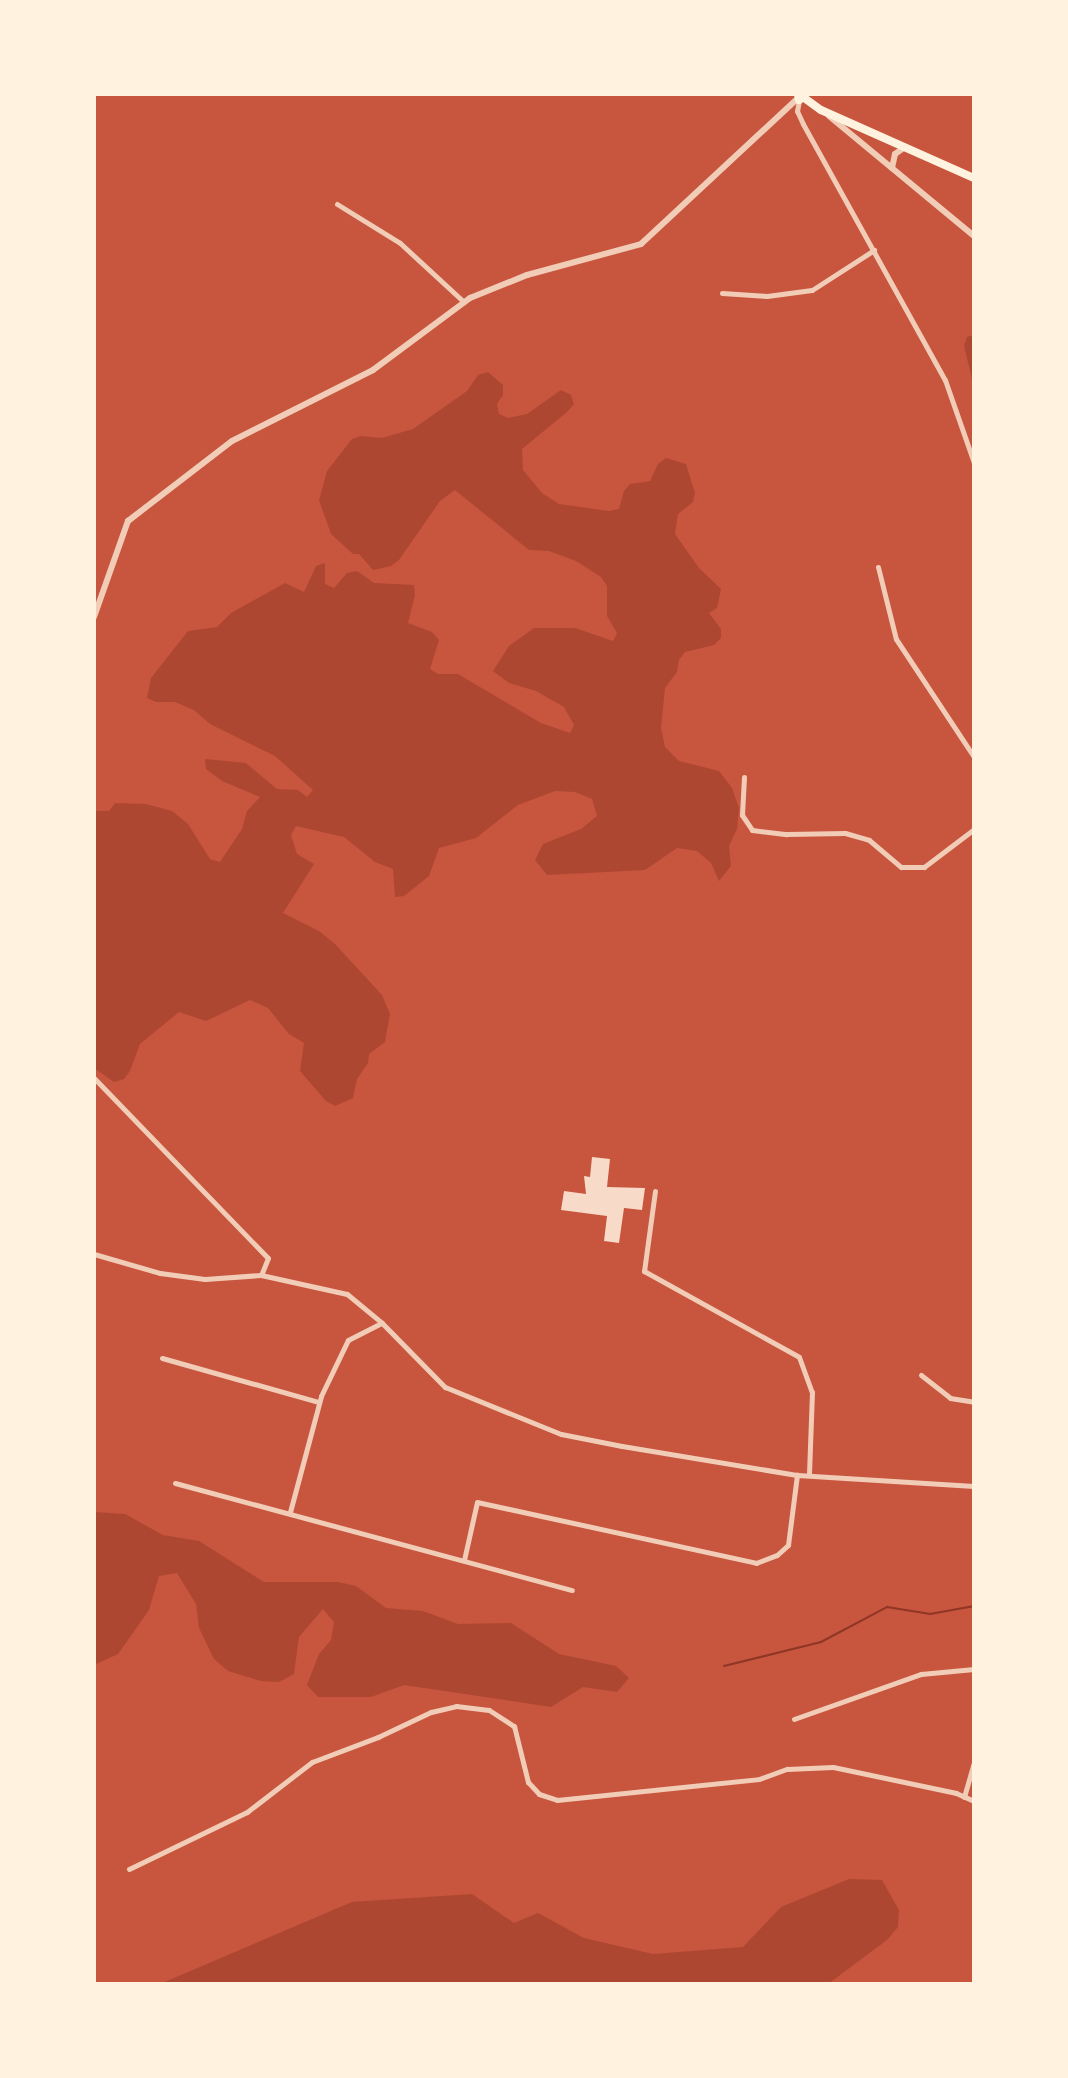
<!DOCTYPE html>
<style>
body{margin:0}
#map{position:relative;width:1068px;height:2078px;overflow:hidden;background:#c8553d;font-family:"Nunito Sans",sans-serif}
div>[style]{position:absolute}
.green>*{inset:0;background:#ae4732}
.stream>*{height:2px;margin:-1px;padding:0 1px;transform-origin:1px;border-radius:1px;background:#8f3625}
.building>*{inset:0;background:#f7dbc8}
.minor>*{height:5px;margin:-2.5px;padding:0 2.5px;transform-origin:2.5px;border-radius:2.5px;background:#f1ccb7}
.tertiary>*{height:6px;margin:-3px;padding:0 3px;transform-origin:3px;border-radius:3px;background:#f1ccb7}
.primary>*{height:8px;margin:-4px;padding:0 4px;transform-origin:4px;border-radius:4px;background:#fff3e0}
span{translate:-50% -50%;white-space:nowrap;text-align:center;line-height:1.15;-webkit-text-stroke:8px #fff3e0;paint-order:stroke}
.frame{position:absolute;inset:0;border:96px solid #fff3e0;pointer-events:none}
</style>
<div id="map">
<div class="green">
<div style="clip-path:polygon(974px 335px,974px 387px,964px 346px,967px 337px)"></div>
<div style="clip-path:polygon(488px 372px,503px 385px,503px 395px,497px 404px,499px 414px,508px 418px,527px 414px,561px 390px,571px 395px,574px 404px,567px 412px,522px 449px,523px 470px,542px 493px,559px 504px,609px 511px,619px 509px,624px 491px,630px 484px,650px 481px,658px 464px,666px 458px,686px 464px,695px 493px,693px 502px,678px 514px,675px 534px,699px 568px,721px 589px,717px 608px,709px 613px,721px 629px,721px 638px,714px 645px,685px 652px,679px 660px,677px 672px,665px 688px,661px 728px,665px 747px,679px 761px,719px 771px,732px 788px,739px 808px,737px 829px,729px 846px,731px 866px,719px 881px,711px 863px,697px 851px,677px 848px,645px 870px,547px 875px,535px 860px,543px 844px,581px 829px,597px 816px,592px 799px,575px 792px,555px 791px,518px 805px,476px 838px,439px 848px,429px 876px,404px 896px,395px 897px,393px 869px,375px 862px,344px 837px,296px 826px,291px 835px,297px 854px,314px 864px,283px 913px,319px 931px,335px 944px,382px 995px,390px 1014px,385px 1042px,369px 1054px,368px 1063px,357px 1079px,353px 1098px,335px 1106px,326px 1101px,300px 1071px,304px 1043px,289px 1034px,268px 1008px,250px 1000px,206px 1021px,179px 1012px,140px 1044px,130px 1071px,124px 1079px,114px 1082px,94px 1068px,94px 811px,109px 811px,115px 803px,146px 804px,172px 811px,188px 824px,210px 859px,220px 862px,242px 829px,247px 811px,260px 797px,222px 781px,206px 769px,205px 759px,246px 763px,277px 789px,298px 790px,307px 797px,313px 790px,275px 756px,210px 724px,194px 710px,175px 702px,156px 702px,147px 698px,151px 678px,188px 631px,217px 627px,231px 613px,285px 583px,304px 592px,316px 566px,325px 563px,325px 584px,334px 588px,347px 573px,357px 571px,374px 583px,414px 585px,415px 595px,408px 623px,432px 632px,439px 640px,430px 669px,438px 674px,458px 674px,541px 723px,570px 733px,574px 725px,564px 707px,536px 691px,509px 683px,493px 671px,509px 646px,534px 628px,575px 628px,613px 641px,617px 633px,607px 616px,607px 586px,601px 577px,576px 561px,549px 551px,529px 550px,455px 490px,440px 501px,399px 560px,391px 566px,373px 570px,359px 554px,353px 554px,331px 534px,319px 500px,327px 471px,352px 439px,361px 436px,382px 438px,413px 429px,467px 391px,478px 375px)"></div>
<div style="clip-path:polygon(94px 1512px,125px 1514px,163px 1535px,199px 1541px,264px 1582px,338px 1582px,356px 1586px,386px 1608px,423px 1611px,458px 1624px,511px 1623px,559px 1654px,616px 1666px,629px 1678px,617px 1692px,583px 1687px,551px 1707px,404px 1685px,371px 1697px,318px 1697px,307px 1685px,319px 1654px,331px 1640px,334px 1622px,323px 1609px,299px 1637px,294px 1674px,279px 1682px,261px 1681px,228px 1671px,214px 1659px,199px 1628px,196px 1604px,177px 1573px,159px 1576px,149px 1610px,118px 1654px,94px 1665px)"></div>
<div style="clip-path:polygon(849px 1879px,882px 1880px,899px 1910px,898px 1927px,887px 1940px,828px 1984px,160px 1984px,352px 1902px,472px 1894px,514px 1923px,538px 1913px,584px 1938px,653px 1954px,743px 1947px,781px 1907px)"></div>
</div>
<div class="stream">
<div style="left:724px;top:1666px;width:100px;rotate:-13.9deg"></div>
<div style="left:821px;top:1642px;width:75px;rotate:-27.9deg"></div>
<div style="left:887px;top:1607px;width:44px;rotate:9.2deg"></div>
<div style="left:930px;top:1614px;width:45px;rotate:-10.3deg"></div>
</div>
<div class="building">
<div style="clip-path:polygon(592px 1157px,610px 1159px,607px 1187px,645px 1188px,642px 1210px,624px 1208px,619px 1243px,604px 1241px,607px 1216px,561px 1210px,564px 1191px,586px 1194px,584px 1176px,590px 1177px)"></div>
</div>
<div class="minor">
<div style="left:799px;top:100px;width:11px;rotate:100deg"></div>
<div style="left:797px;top:111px;width:14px;rotate:65deg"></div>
<div style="left:803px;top:124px;width:293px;rotate:61deg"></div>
<div style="left:945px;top:380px;width:88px;rotate:70.7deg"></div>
<div style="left:337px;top:204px;width:74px;rotate:31.8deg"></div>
<div style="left:400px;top:243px;width:87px;rotate:42.7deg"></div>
<div style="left:722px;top:293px;width:45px;rotate:3.8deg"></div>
<div style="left:767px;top:296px;width:45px;rotate:-7.6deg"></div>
<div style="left:812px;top:290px;width:74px;rotate:-32.8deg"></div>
<div style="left:878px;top:567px;width:74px;rotate:76deg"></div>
<div style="left:896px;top:639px;width:141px;rotate:56.5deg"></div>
<div style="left:744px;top:777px;width:38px;rotate:93deg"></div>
<div style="left:742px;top:815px;width:18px;rotate:56deg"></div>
<div style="left:752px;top:830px;width:35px;rotate:7deg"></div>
<div style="left:787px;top:834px;width:58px;rotate:-1deg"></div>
<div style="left:845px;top:833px;width:25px;rotate:16deg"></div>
<div style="left:869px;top:840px;width:42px;rotate:40.2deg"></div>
<div style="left:901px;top:867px;width:23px"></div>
<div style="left:924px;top:867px;width:63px;rotate:-37.2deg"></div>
<div style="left:94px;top:1078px;width:250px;rotate:46deg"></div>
<div style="left:268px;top:1258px;width:18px;rotate:112deg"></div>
<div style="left:261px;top:1275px;width:88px;rotate:12.5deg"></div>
<div style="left:347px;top:1294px;width:45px;rotate:39.6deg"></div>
<div style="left:382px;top:1323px;width:90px;rotate:45.5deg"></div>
<div style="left:445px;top:1387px;width:125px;rotate:22.1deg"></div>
<div style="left:561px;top:1434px;width:62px;rotate:11.1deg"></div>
<div style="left:622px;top:1446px;width:177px;rotate:9.4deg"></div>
<div style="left:797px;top:1475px;width:177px;rotate:3.6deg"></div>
<div style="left:655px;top:1191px;width:81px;rotate:97.8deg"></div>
<div style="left:644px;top:1271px;width:177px;rotate:29deg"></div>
<div style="left:799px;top:1357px;width:37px;rotate:70deg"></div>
<div style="left:812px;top:1392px;width:83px;rotate:92.1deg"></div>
<div style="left:94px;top:1254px;width:69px;rotate:16.1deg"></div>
<div style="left:160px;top:1273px;width:45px;rotate:7.6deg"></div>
<div style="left:205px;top:1279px;width:56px;rotate:-4.1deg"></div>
<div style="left:162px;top:1358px;width:163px;rotate:15.7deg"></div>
<div style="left:921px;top:1375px;width:37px;rotate:38deg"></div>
<div style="left:950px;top:1398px;width:24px;rotate:9deg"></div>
<div style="left:175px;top:1483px;width:411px;rotate:15.1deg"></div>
<div style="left:290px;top:1512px;width:120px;rotate:-75deg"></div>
<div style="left:321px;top:1396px;width:62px;rotate:-64.3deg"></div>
<div style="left:348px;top:1340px;width:38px;rotate:-27deg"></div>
<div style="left:464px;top:1560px;width:59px;rotate:-77.4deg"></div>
<div style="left:477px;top:1502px;width:286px;rotate:12.3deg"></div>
<div style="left:756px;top:1563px;width:22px;rotate:-21deg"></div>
<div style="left:777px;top:1555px;width:15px;rotate:-42deg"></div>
<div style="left:788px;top:1545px;width:71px;rotate:-82.7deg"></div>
<div style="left:794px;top:1719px;width:135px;rotate:-19.5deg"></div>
<div style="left:921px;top:1674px;width:53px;rotate:-5.4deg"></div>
<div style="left:964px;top:1797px;width:36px;rotate:-74deg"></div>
<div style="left:129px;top:1869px;width:131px;rotate:-25.8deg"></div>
<div style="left:247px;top:1812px;width:82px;rotate:-37.6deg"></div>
<div style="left:312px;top:1762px;width:71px;rotate:-20.7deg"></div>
<div style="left:378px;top:1737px;width:59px;rotate:-25.3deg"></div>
<div style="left:431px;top:1712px;width:26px;rotate:-13deg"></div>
<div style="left:456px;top:1706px;width:33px;rotate:7deg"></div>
<div style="left:489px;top:1710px;width:30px;rotate:33deg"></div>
<div style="left:514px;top:1726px;width:58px;rotate:76deg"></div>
<div style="left:528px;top:1782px;width:16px;rotate:47deg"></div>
<div style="left:539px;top:1794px;width:19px;rotate:18deg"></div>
<div style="left:557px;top:1800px;width:203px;rotate:-5.9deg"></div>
<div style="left:759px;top:1779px;width:30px;rotate:-20deg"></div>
<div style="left:787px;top:1769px;width:46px;rotate:-2.5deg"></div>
<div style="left:833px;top:1767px;width:126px;rotate:11.9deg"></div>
<div style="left:956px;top:1793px;width:20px;rotate:24deg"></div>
</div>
<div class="tertiary">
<div style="left:829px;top:116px;width:188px;rotate:39.6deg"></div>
<div style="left:892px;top:168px;width:14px;rotate:-78deg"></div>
<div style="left:895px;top:154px;width:12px;rotate:-35deg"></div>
<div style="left:94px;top:617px;width:102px;rotate:-70.5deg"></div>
<div style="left:128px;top:521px;width:131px;rotate:-37.6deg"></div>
<div style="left:232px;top:441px;width:158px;rotate:-26.7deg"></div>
<div style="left:373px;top:370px;width:121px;rotate:-36.6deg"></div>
<div style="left:470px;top:298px;width:61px;rotate:-22deg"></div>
<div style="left:527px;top:275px;width:118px;rotate:-15.2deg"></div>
<div style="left:641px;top:244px;width:213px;rotate:-42.9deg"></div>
</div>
<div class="primary">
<div style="left:798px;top:94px;width:6px;rotate:81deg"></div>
<div style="left:799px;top:100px;width:5px;rotate:-37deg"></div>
<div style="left:803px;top:97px;width:22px;rotate:36deg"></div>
<div style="left:821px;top:110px;width:167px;rotate:24deg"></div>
</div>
<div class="frame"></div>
</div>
